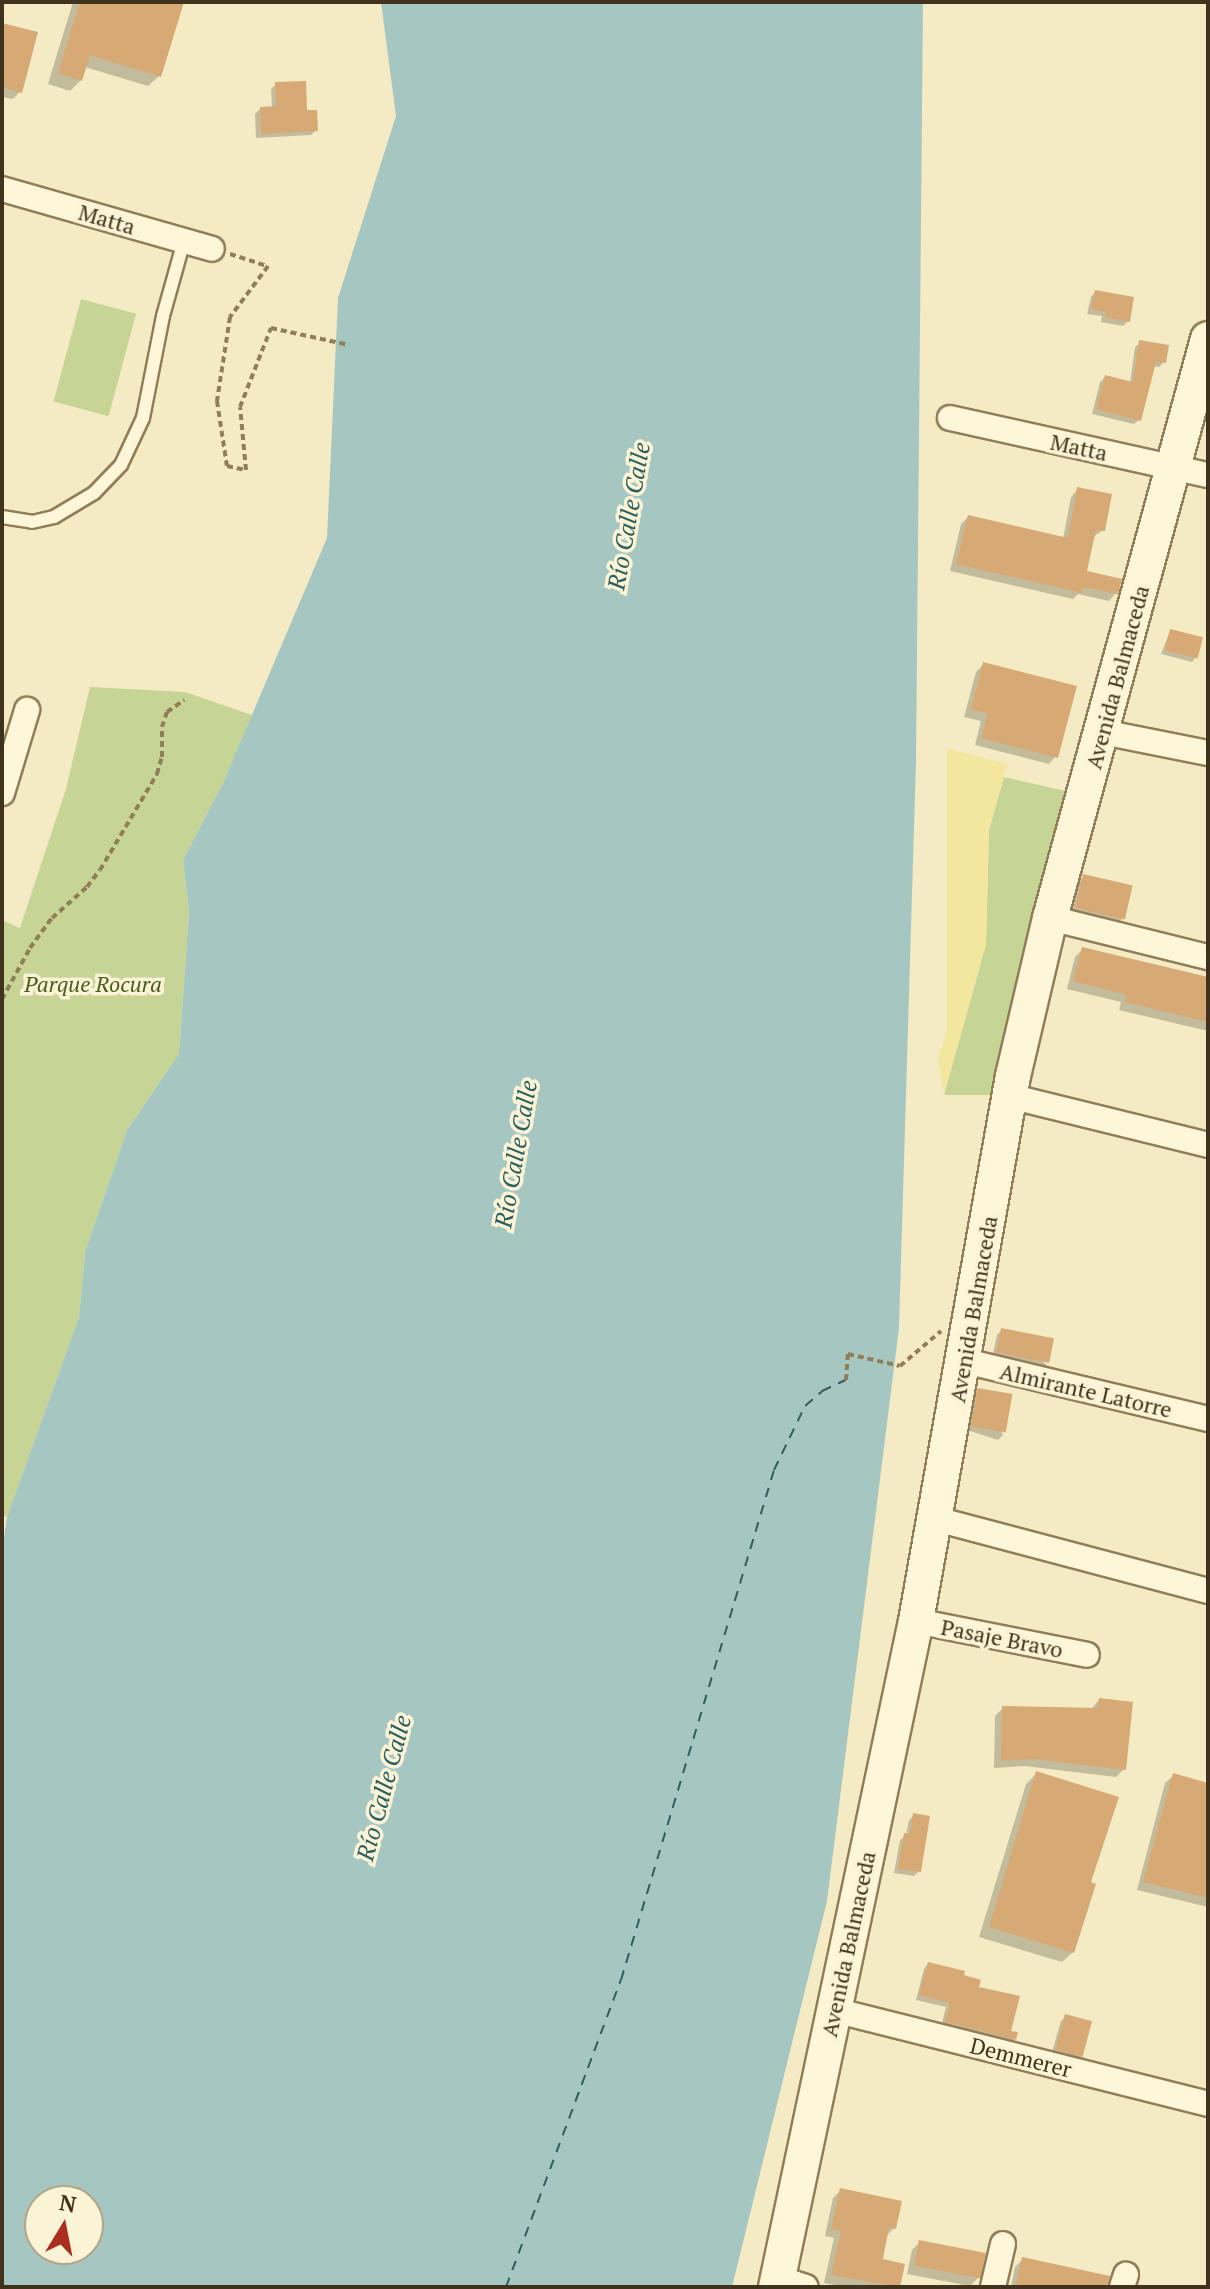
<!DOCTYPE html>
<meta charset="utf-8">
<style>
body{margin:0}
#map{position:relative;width:1210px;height:2289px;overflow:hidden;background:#f4ebc4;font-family:"PT Serif",serif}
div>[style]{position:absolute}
.green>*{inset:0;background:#c6d496;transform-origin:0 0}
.sand>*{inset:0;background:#f3e69e}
.water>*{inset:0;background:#a6c6c1}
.shadow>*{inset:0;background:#0003}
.ferry>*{height:2px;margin-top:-1px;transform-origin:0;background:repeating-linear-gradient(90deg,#2b5f61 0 10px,transparent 0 18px)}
.building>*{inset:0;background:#d7a975;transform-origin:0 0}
.path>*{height:4px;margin-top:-2px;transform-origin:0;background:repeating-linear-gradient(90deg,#917d57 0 6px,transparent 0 10px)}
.roads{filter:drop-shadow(2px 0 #917d57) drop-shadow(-2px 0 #917d57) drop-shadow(0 2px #917d57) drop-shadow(0 -2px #917d57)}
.service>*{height:12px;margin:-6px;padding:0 6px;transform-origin:6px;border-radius:6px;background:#fdf6d9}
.minor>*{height:24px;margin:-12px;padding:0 12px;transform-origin:12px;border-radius:12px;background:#fdf6d9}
.secondary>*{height:34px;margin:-17px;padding:0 17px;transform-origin:17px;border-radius:17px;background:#fdf6d9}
span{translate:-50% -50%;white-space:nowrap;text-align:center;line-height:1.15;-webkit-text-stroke:7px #faf3d5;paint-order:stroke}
.street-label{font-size:22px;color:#40321d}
.park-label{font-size:22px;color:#485f21;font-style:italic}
.water-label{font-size:24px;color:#2b5f61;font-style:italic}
.frame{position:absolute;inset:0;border:4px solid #40321d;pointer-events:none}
.north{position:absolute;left:24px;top:2185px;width:80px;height:80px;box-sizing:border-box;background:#faf3d5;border:2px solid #b0a68b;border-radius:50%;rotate:10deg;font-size:22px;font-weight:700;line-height:32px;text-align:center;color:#40321d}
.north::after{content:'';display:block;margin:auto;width:28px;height:36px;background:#a92e1f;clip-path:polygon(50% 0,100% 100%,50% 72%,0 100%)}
</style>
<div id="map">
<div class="green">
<div style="left:81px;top:299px;width:57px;height:106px;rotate:15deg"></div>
<div style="clip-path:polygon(90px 687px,185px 692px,252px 715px,223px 783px,183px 860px,189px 912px,179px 1054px,127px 1130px,85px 1252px,79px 1317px,7px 1517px,2px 1515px,2px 920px,20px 928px,66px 789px)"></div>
<div style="clip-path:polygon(1004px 777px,1079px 794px,1000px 1095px,944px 1095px,986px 944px,989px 830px)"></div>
</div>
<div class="sand">
<div style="clip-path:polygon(947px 748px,1007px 764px,989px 830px,986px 944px,944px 1095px,938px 1057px,947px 1032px)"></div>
</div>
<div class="water">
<div style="clip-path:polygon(evenodd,381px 2px,923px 2px,916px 761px,899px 1328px,827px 1901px,732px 2287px,2px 2287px,2px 1551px,7px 1517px,79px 1317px,85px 1252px,127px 1130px,179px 1054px,189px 912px,183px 860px,223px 783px,327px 538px,338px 298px,396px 116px,381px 2px,40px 2201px,88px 2201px,88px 2249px,40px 2249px,40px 2201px)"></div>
</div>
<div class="shadow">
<div style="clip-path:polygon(73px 2px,182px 2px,159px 76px,148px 86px,85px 67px,81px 80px,70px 91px,48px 84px)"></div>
<div style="clip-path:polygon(2px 25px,20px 92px,13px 99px,2px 97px)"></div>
<div style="clip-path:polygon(276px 84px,305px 113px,316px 130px,311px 135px,256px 138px,255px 114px,260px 109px,272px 108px,271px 89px)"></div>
<div style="clip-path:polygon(1095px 292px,1128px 321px,1123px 326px,1101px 322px,1102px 316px,1087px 314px,1091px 297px)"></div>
<div style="clip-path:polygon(1140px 343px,1164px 362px,1159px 367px,1153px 366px,1139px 420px,1134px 424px,1092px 414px,1100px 382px,1105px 377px,1130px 383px,1135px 347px)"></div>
<div style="clip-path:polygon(1078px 489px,1103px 530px,1093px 537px,1084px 572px,1116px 593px,1109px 601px,1078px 594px,1073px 599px,950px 571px,961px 524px,968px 517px,1063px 539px,1071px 497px)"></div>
<div style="clip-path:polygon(1170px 631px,1196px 657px,1192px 662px,1161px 654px)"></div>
<div style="clip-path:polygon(984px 664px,1056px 756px,1049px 764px,975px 745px,981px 721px,964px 717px,976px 672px)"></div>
<div style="clip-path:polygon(1084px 877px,1123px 918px,1118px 923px,1072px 912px,1079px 882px)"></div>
<div style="clip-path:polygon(1083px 949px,1208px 979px,1208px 1031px,1119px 1010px,1121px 1002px,1067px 989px,1075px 957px)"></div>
<div style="clip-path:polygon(1002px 1330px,1047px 1365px,1042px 1369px,992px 1358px,997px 1335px)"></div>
<div style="clip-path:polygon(978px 1390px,1003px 1435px,998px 1440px,967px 1430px,974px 1395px)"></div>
<div style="clip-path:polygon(1099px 1700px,1124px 1769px,1116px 1777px,1024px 1766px,994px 1768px,995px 1716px,1003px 1708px,1092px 1708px)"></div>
<div style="clip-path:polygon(1037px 1773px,1089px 1884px,1073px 1952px,1062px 1962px,979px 1937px,1026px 1784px)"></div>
<div style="clip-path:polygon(1173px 1776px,1208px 1785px,1208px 1907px,1137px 1890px,1165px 1783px)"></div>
<div style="clip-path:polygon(914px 1815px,919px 1871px,914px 1876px,894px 1873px,900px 1840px,906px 1835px,909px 1820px)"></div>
<div style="clip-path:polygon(928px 1964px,962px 1977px,977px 1988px,1014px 2039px,1009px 2044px,941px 2027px,946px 2007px,916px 2000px,924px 1969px)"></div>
<div style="clip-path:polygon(1066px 2016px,1081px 2056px,1076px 2061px,1051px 2055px,1061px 2021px)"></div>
<div style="clip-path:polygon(841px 2190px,894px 2228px,885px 2237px,880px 2260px,903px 2265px,898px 2287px,844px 2287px,824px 2283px,834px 2238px,825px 2236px,833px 2198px)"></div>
<div style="clip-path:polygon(920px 2242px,978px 2278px,970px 2286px,907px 2274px,912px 2250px)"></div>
<div style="clip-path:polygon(1023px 2259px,1097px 2287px,1011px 2287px,1015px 2267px)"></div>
</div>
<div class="ferry">
<div style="left:506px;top:2287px;width:328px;rotate:-69.5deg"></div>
<div style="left:621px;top:1980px;width:532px;rotate:-73.3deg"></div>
<div style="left:774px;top:1470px;width:71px;rotate:-64.2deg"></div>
<div style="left:805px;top:1406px;width:23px;rotate:-41deg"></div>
<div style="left:822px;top:1391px;width:26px;rotate:-25deg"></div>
</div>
<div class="building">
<div style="clip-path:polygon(80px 2px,184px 2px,161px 77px,90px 55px,82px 81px,58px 73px)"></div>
<div style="clip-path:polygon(2px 23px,38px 32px,22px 93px,2px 87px)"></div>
<div style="clip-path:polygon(306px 81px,307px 110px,317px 110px,318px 131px,261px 134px,260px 107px,276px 106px,275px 82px)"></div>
<div style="clip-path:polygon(1095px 290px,1134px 297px,1130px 322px,1105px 317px,1106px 312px,1091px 309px)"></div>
<div style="clip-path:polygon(1139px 340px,1169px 345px,1166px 363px,1156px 362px,1141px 421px,1096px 409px,1105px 375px,1133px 382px)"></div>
<div style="clip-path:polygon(1077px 487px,1112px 494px,1105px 531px,1096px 530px,1087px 571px,1122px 579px,1118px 594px,1083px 587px,1082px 593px,956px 564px,968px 515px,1068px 538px)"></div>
<div style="left:1170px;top:629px;width:34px;height:22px;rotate:14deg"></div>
<div style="clip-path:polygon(983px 662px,1077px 686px,1058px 758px,981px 738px,988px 714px,971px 709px)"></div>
<div style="left:1083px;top:874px;width:51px;height:35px;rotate:13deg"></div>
<div style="clip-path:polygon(1082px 947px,1208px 977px,1208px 1022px,1125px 1002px,1127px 995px,1073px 981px)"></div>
<div style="left:1001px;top:1328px;width:54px;height:25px;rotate:11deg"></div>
<div style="left:978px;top:1388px;width:35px;height:39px;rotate:10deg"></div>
<div style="clip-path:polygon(1099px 1698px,1133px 1702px,1126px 1770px,1033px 1759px,1001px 1761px,1002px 1706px,1098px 1708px)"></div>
<div style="clip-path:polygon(1036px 1771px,1119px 1797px,1091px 1882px,1096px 1884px,1074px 1953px,989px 1927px)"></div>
<div style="clip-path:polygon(1173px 1773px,1208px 1783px,1208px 1898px,1143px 1882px)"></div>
<div style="clip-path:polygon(913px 1813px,930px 1816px,921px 1872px,898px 1869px,904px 1833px,910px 1834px)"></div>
<div style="clip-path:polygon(928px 1962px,965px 1971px,964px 1975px,981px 1980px,979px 1987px,1020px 1996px,1011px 2031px,1018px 2032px,1016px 2040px,945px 2022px,950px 2003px,919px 1995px)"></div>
<div style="left:1065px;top:2014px;width:28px;height:37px;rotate:15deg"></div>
<div style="clip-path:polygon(840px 2188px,902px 2201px,896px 2229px,889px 2227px,883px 2259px,905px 2264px,900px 2287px,831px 2275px,841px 2231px,831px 2229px)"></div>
<div style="left:919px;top:2240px;width:68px;height:26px;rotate:11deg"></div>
<div style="clip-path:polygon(1022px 2257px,1110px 2276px,1107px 2287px,1016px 2287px)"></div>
</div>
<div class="path">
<div style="left:230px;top:254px;width:40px;rotate:18deg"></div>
<div style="left:268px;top:266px;width:64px;rotate:126.7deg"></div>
<div style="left:230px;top:317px;width:85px;rotate:98.8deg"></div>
<div style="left:217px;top:401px;width:66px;rotate:81.3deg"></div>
<div style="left:227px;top:466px;width:19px;rotate:12deg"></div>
<div style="left:246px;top:470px;width:63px;rotate:-95.4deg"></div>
<div style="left:240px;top:407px;width:85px;rotate:-68.6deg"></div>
<div style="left:271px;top:328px;width:80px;rotate:12.3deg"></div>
<div style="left:2px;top:999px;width:58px;rotate:-61.2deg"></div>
<div style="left:30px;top:948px;width:37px;rotate:-54deg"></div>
<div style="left:52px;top:918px;width:47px;rotate:-41.5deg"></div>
<div style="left:87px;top:887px;width:21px;rotate:-53deg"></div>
<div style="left:100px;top:870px;width:112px;rotate:-59.3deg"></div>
<div style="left:157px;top:774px;width:18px;rotate:-74deg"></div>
<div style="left:162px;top:757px;width:30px;rotate:-90deg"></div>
<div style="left:162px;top:727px;width:16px;rotate:-72deg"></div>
<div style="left:167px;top:712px;width:21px;rotate:-35deg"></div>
<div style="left:846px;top:1380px;width:26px;rotate:-86deg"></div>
<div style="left:848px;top:1354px;width:53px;rotate:13deg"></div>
<div style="left:900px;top:1366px;width:54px;rotate:-40.5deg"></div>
</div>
<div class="roads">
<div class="service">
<div style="left:2px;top:517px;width:30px;rotate:9deg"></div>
<div style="left:32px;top:522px;width:23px;rotate:-13deg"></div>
<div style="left:54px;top:517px;width:47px;rotate:-31deg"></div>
<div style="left:94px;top:493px;width:39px;rotate:-46deg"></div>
<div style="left:121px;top:465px;width:52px;rotate:-64.9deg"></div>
<div style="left:143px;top:418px;width:104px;rotate:-78.9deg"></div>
<div style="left:163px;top:316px;width:78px;rotate:-74.4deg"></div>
</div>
<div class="minor">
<div style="left:2px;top:189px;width:218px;rotate:15.9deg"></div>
<div style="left:950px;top:418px;width:264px;rotate:12.5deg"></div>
<div style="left:1103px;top:732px;width:107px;rotate:11.3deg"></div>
<div style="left:2px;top:793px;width:87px;rotate:-73.2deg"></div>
<div style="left:1050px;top:918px;width:163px;rotate:13.9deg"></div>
<div style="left:1009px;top:1096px;width:205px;rotate:13.8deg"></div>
<div style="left:965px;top:1361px;width:250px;rotate:13.4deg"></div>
<div style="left:936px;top:1519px;width:281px;rotate:14.8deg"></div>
<div style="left:916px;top:1621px;width:174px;rotate:11.2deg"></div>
<div style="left:834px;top:2010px;width:386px;rotate:14.1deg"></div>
<div style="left:778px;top:2278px;width:29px;rotate:18deg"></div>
<div style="left:993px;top:2287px;width:44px;rotate:-76.9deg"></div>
<div style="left:1122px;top:2287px;width:13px;rotate:-72deg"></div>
</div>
<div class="secondary">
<div style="left:776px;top:2287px;width:681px;rotate:-78.13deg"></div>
<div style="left:916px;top:1621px;width:554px;rotate:-79.91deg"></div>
<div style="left:1013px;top:1076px;width:162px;rotate:-76.8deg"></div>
<div style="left:1050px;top:918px;width:600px;rotate:-74.74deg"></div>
</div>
</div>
<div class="street-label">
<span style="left:107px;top:219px;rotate:16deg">Matta</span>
<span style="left:1079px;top:447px;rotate:12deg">Matta</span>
<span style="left:1117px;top:677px;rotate:-75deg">Avenida Balmaceda</span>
<span style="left:973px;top:1309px;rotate:-80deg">Avenida Balmaceda</span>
<span style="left:1086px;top:1390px;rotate:13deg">Almirante Latorre</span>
<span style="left:1002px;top:1638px;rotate:11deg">Pasaje Bravo</span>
<span style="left:848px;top:1944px;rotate:-78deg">Avenida Balmaceda</span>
<span style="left:1021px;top:2057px;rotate:14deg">Demmerer</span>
</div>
<div class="park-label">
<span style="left:93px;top:984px">Parque Rocura</span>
</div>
<div class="water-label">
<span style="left:629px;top:516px;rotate:-80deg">Río Calle Calle</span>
<span style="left:516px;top:1154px;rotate:-80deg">Río Calle Calle</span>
<span style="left:384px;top:1788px;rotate:-75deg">Río Calle Calle</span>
</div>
<div class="frame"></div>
<div class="north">N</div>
</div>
